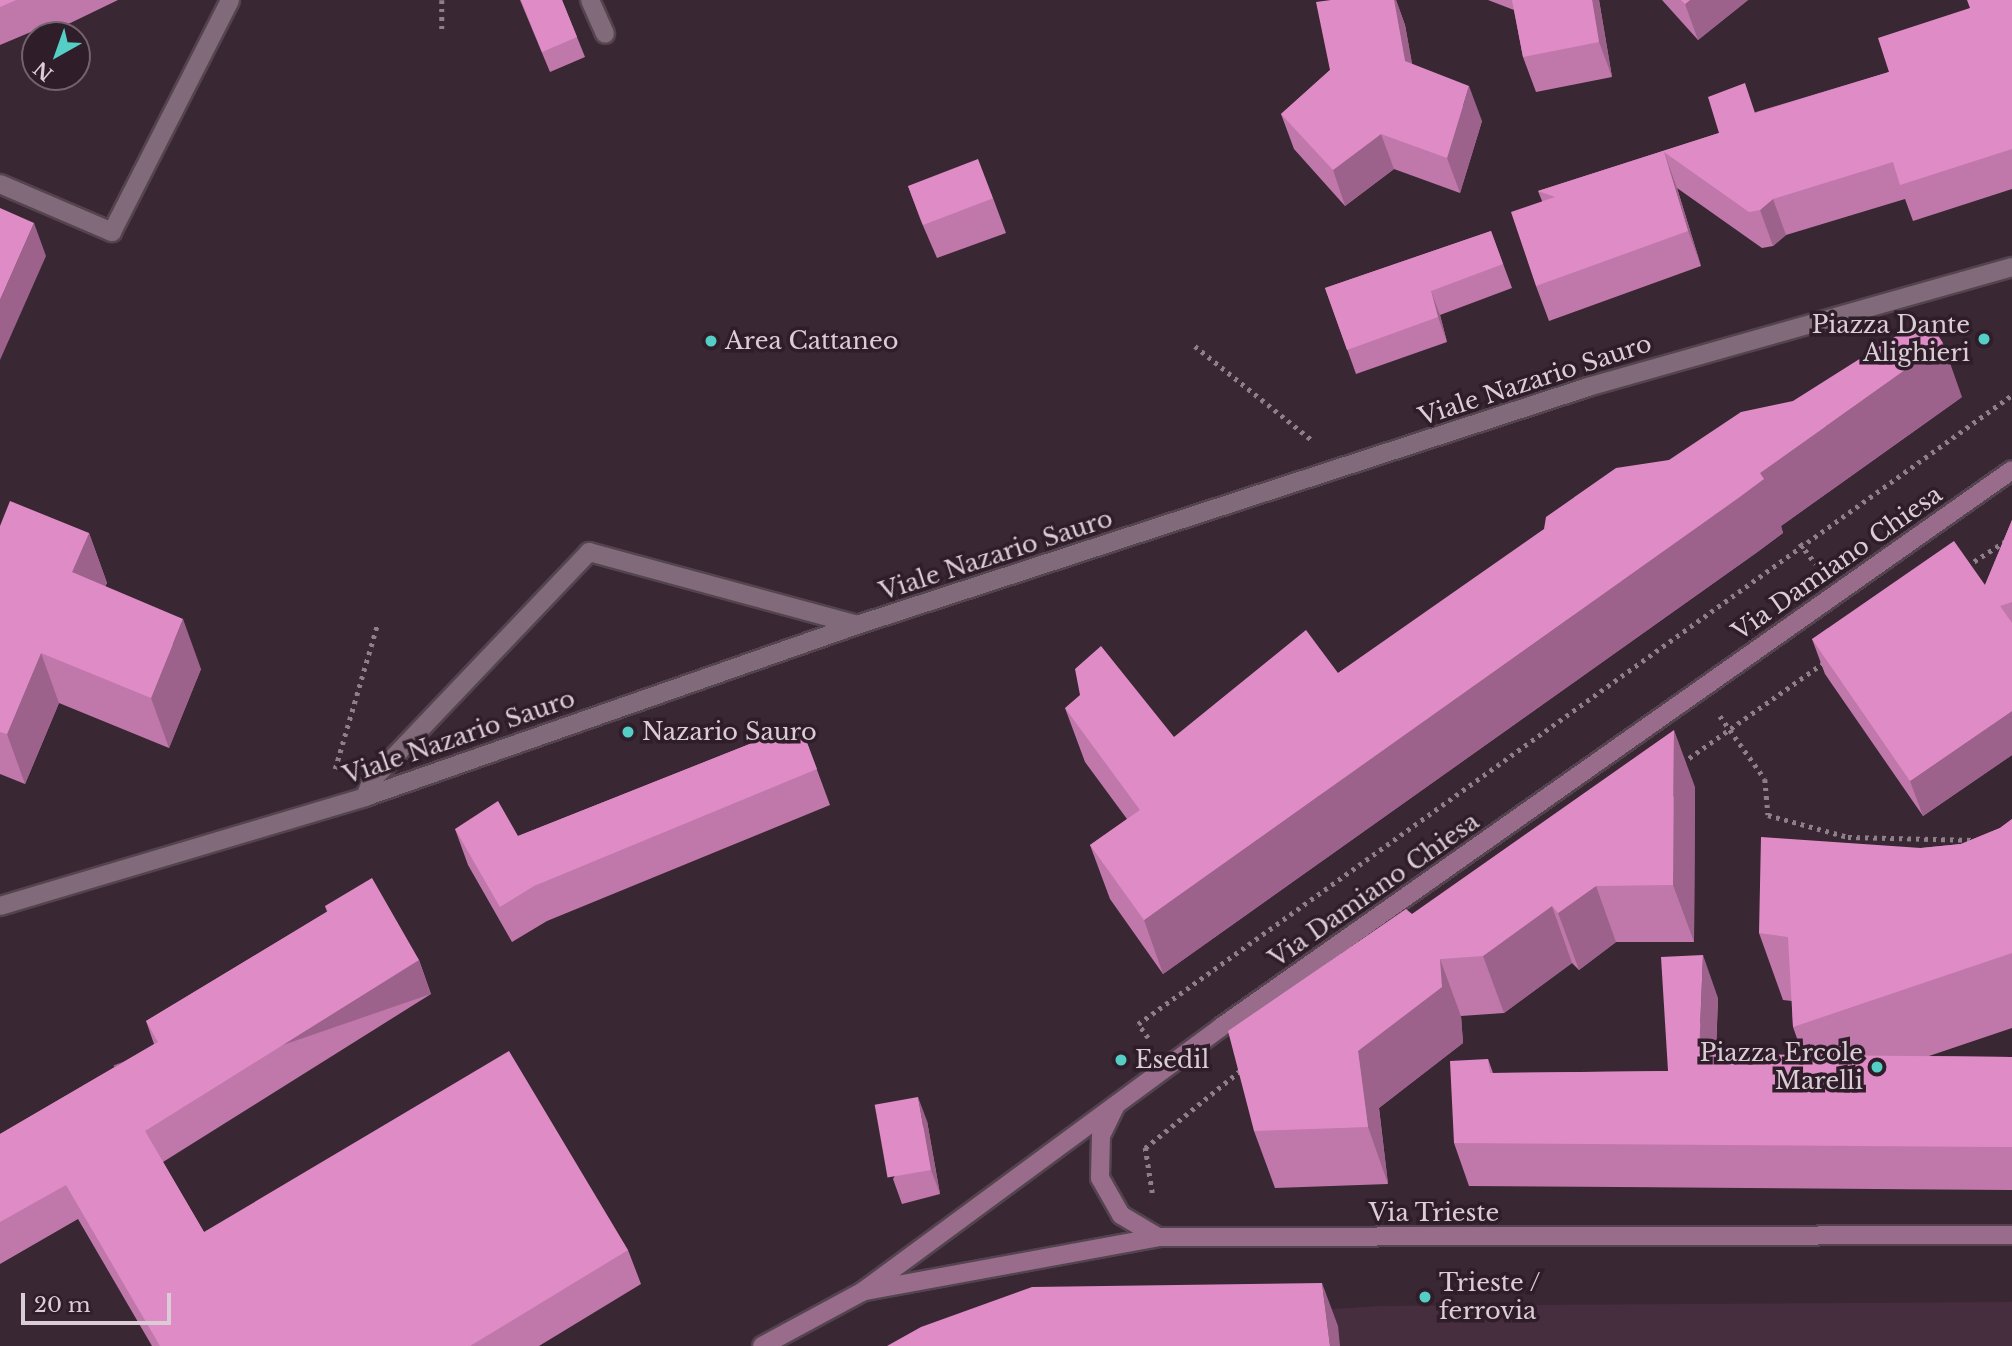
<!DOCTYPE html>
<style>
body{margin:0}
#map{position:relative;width:2012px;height:1346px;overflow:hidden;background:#3a2734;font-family:"Libre Baskerville",serif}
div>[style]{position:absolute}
.built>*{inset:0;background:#472e3f}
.path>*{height:4.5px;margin-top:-2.25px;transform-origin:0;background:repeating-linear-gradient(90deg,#8e7f89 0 3.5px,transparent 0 8.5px)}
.roads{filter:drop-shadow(2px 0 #54444f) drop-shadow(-2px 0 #54444f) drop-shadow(0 2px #54444f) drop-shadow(0 -2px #54444f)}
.service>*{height:18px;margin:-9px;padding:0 9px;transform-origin:9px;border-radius:9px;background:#816a79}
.minor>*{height:18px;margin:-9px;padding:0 9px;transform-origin:9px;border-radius:9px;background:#816a79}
.secondary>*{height:18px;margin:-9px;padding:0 9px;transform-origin:9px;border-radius:9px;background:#996c8c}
.wall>*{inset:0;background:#c078aa}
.shaded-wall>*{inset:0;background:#9c628b;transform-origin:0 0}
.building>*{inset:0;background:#df8cc6;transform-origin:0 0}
.dots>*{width:19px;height:19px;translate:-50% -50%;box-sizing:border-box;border:4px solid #2f1d2a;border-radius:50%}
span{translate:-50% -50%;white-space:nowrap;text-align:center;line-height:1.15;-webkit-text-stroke:7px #2f1d2a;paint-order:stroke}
.poi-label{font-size:24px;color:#dacdd5}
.right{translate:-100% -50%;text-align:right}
.left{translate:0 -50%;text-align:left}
.street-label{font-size:24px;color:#dacdd5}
.north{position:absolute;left:21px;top:21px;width:70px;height:70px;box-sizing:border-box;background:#2f1d2a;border:2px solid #73636e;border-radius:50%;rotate:220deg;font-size:19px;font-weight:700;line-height:28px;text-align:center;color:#dacdd5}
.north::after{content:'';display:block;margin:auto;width:24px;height:32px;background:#55cec5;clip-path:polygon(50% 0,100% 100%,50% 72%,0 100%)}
.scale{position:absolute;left:21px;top:1293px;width:150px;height:32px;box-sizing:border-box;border:4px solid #dacdd5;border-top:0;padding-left:9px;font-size:21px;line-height:24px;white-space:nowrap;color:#dacdd5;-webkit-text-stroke:5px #2f1d2a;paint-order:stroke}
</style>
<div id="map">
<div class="built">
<div style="clip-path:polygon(2012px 1302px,2012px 1346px,994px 1346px,1047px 1329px,1379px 1306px)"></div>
</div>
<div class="path">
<div style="left:442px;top:0;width:29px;rotate:90deg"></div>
<div style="left:1195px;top:346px;width:150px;rotate:38.8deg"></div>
<div style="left:1800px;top:543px;width:26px;rotate:53deg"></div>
<div style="left:1967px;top:566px;width:54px;rotate:-32.8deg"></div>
<div style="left:1720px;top:716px;width:77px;rotate:54.5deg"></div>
<div style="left:1765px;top:779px;width:36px;rotate:85deg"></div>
<div style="left:1768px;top:815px;width:83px;rotate:15.4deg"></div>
<div style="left:1848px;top:837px;width:127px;rotate:1.4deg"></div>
<div style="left:1682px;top:763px;width:176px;rotate:-35.3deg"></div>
<div style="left:335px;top:769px;width:150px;rotate:-73.7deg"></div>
<div style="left:1148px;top:1038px;width:17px;rotate:-126deg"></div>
<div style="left:1138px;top:1024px;width:1077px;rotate:-35.74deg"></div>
<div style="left:1152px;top:1193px;width:46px;rotate:-98.8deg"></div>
<div style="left:1145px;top:1148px;width:124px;rotate:-39.1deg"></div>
</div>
<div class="roads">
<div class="service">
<div style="left:365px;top:797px;width:18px;rotate:-68deg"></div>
<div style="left:372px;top:780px;width:315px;rotate:-46.4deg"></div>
<div style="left:589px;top:552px;width:278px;rotate:15.2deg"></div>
</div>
<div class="minor">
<div style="left:590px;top:0;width:37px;rotate:66deg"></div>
<div style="left:0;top:184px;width:122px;rotate:23.2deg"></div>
<div style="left:112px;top:232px;width:260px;rotate:-63deg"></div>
<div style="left:0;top:906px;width:381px;rotate:-16.6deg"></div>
<div style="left:365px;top:797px;width:521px;rotate:-19.27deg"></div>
<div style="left:857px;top:625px;width:769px;rotate:-18.03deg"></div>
<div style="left:1588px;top:387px;width:441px;rotate:-15.8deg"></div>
</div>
<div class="secondary">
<div style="left:1115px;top:1107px;width:32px;rotate:116deg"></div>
<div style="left:1101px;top:1136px;width:42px;rotate:91.4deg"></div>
<div style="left:1100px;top:1178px;width:43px;rotate:60.4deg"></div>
<div style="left:1121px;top:1215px;width:43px;rotate:30.7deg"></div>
<div style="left:865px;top:1291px;width:298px;rotate:-10.4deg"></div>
<div style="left:1158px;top:1237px;width:854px;rotate:-0.13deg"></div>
<div style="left:762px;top:1346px;width:114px;rotate:-28.4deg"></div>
<div style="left:862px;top:1292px;width:446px;rotate:-36.4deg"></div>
<div style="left:1221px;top:1027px;width:967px;rotate:-35.15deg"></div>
</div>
</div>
<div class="wall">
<div style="clip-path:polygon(0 0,118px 0,60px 28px,57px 21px,0 45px)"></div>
<div style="clip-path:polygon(520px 0,562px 0,585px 57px,550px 72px)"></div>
<div style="clip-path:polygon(1331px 0,1396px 0,1405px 25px,1412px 64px,1482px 121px,1460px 193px,1394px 169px,1345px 206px,1294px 149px,1281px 114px,1330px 70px)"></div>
<div style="clip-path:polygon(1488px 0,1599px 0,1612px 77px,1536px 92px,1523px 57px,1514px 10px)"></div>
<div style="clip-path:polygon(1662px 0,1748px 0,1698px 40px)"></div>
<div style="clip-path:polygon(2012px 0,2012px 189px,1913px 221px,1905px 199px,1786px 235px,1773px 246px,1762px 248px,1677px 188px,1701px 266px,1549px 321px,1536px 286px,1542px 201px,1538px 191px,1719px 133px,1756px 112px,1889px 72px,1970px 8px)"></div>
<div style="clip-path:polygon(908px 186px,993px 198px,1006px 233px,937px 258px,921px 221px)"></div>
<div style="clip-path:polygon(1491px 231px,1512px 288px,1440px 315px,1447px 342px,1356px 374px,1325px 288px)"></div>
<div style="clip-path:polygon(1962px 397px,1781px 526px,1783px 533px,1756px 553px,1163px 974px,1110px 899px,1090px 845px,1127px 819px,1085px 762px,1065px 708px,1174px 737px,1338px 673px,1669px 460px)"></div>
<div style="clip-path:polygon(2012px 520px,2012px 755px,1923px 816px,1825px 674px,1812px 639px,1985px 585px)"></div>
<div style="clip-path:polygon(0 526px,89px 533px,107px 583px,105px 586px,201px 669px,169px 748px,59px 703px,25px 784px,0 774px)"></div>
<div style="clip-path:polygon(800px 724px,830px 805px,547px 921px,512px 942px,468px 865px,455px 829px,518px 836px)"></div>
<div style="clip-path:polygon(1695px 787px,1694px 942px,1616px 942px,1579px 970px,1572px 963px,1504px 1013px,1461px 1016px,1463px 1043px,1379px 1108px,1388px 1184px,1275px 1188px,1254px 1131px,1412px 914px)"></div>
<div style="clip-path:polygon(2012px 819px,2012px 1028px,1929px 1056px,2012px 1057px,2012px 1190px,1469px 1186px,1454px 1143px,1488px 1059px,1493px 1073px,1668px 1071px,1718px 998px,1716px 1054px,1803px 1055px,1793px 1027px,1792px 1001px,1783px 1000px,1759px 933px,1921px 848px,1961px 844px,2000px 828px)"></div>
<div style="clip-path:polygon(325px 906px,419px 960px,431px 994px,163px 1162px,204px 1232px,628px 1250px,641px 1284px,539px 1346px,152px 1346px,78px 1219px,0 1264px,0 1134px,154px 1044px,146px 1021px,327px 912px)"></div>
<div style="clip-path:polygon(927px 1121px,940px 1194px,902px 1204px,893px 1179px)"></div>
</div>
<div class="shaded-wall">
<div style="clip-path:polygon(1394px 0,1396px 0,1405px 25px,1418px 96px,1405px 61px)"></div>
<div style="clip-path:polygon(1592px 0,1599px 0,1612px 77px,1599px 42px)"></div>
<div style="clip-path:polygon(1690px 0,1748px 0,1698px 40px,1685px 4px)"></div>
<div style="clip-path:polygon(1469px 86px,1482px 121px,1460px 193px,1447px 158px)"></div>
<div style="clip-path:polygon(1381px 134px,1394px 169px,1345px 206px,1333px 170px)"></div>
<div style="clip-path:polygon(1664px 152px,1677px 188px,1701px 266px,1688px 231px)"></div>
<div style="clip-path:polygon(1773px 199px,1786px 235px,1773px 246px,1760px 210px)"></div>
<div style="clip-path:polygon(34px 223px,46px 256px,0 360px,0 300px)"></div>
<div style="clip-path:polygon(1431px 291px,1440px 315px,1447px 342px,1438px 317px)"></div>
<div style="clip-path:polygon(1943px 343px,1962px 397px,1781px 526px,1783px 533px,1756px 553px,1163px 974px,1144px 920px,1760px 473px)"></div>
<div style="clip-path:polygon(89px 533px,107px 583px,90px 622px,72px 572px)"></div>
<div style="clip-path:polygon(183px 619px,201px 669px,169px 748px,151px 698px)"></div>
<div style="clip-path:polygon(41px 653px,59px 703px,25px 784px,7px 734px)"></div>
<div style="clip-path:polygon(2012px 711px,2012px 755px,1923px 816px,1910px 781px)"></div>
<div style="clip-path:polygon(1674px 730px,1695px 787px,1694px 942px,1673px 885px)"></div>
<div style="clip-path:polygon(1596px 886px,1616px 942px,1579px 970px,1558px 913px)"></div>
<div style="clip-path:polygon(1552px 906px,1572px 963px,1504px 1013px,1483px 956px)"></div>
<div style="clip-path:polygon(1703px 955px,1718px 998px,1714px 1096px,1699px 1054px)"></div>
<div style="clip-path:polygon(1440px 959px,1461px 1016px,1463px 1043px,1379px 1108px,1388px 1184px,1368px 1127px,1358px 1051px)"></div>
<div style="left:419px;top:960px;width:36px;height:323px;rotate:71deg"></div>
<div style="clip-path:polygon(918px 1097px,927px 1121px,940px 1194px,931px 1170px)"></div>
<div style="clip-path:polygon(1322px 1283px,1338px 1326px,1340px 1346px,1330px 1346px)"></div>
</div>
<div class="building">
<div style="clip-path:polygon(0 0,16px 0,0 7px)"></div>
<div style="clip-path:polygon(521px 0,562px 0,577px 37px,542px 52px)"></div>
<div style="clip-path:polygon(1331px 0,1394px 0,1405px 61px,1469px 86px,1447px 158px,1381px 134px,1333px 170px,1281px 114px,1330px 70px,1316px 2px)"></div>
<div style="clip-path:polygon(1512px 0,1592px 0,1599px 42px,1523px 57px)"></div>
<div style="clip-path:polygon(1681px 0,1690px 0,1685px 4px)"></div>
<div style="clip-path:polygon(1967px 0,2012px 0,2012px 149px,1900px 185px,1893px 162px,1773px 199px,1760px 210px,1749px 212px,1664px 152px,1688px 231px,1536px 286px,1511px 212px,1555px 197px,1538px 191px,1719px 133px,1708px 97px,1745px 83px,1755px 113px,1889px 72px,1878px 38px,1970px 8px)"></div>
<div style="left:978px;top:159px;width:42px;height:75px;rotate:69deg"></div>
<div style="clip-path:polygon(0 208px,34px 223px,0 300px)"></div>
<div style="clip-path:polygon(1491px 231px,1503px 264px,1431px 291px,1438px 317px,1347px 350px,1325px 288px)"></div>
<div style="clip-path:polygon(1926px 317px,1943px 343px,1760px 473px,1764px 479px,1737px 499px,1144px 920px,1090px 845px,1140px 810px,1065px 708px,1080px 695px,1075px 669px,1101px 646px,1174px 737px,1306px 630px,1338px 673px,1544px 529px,1546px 517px,1616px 468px,1669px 460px,1741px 412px,1793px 401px)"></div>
<div style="clip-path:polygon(10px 501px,89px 533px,72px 572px,183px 619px,151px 698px,41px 653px,7px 734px,0 732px,0 526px)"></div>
<div style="clip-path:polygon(2012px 520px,2012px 602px,2000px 606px,2012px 623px,2012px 711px,1910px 781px,1812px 639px,1954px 541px,1985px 585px)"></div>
<div style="clip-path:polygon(800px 724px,817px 769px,534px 886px,500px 907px,455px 829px,498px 801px,518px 836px)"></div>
<div style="clip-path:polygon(1674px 730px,1673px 885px,1596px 886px,1558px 913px,1552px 906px,1483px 956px,1440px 959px,1442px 987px,1358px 1051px,1368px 1127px,1254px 1131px,1228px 1031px,1406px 909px,1412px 914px)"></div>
<div style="clip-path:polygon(2012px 819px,2012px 953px,1793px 1027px,1788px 937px,1759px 933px,1761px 837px,1921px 848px,1961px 844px,2000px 828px)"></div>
<div style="clip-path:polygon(372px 878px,419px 960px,145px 1131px,204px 1232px,509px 1051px,628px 1250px,470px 1346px,160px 1346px,66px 1185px,0 1222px,0 1134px,158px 1042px,146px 1021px,328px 911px,325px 906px)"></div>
<div style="clip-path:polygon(1703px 955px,1699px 1054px,2012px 1057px,2012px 1147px,1454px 1143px,1450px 1061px,1488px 1059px,1490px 1073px,1668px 1071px,1661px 957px)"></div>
<div style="left:918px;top:1097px;width:74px;height:44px;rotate:80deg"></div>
<div style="clip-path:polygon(1322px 1283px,1330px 1346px,887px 1346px,921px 1327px,1032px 1287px)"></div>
</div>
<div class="dots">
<div style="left:1984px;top:339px;background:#55cec5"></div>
<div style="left:711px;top:341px;background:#55cec5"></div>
<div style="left:628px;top:732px;background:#55cec5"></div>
<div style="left:1121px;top:1060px;background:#55cec5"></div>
<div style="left:1877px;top:1067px;background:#55cec5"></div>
<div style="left:1425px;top:1297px;background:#55cec5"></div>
</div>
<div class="poi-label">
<span class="right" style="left:1970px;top:339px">Piazza Dante<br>Alighieri</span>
<span class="left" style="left:725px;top:341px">Area Cattaneo</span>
<span class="left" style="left:642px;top:732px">Nazario Sauro</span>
<span class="right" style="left:1863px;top:1067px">Piazza Ercole<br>Marelli</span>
<span class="left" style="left:1135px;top:1060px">Esedil</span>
<span class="left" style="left:1439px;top:1297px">Trieste /<br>ferrovia</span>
</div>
<div class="street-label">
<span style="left:1535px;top:380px;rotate:-18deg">Viale Nazario Sauro</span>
<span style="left:996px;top:555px;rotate:-18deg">Viale Nazario Sauro</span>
<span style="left:1837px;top:563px;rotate:-35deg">Via Damiano Chiesa</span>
<span style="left:459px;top:737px;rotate:-19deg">Viale Nazario Sauro</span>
<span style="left:1374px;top:890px;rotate:-35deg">Via Damiano Chiesa</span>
<span style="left:1434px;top:1213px">Via Trieste</span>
</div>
<div class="north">N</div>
<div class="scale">20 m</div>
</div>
